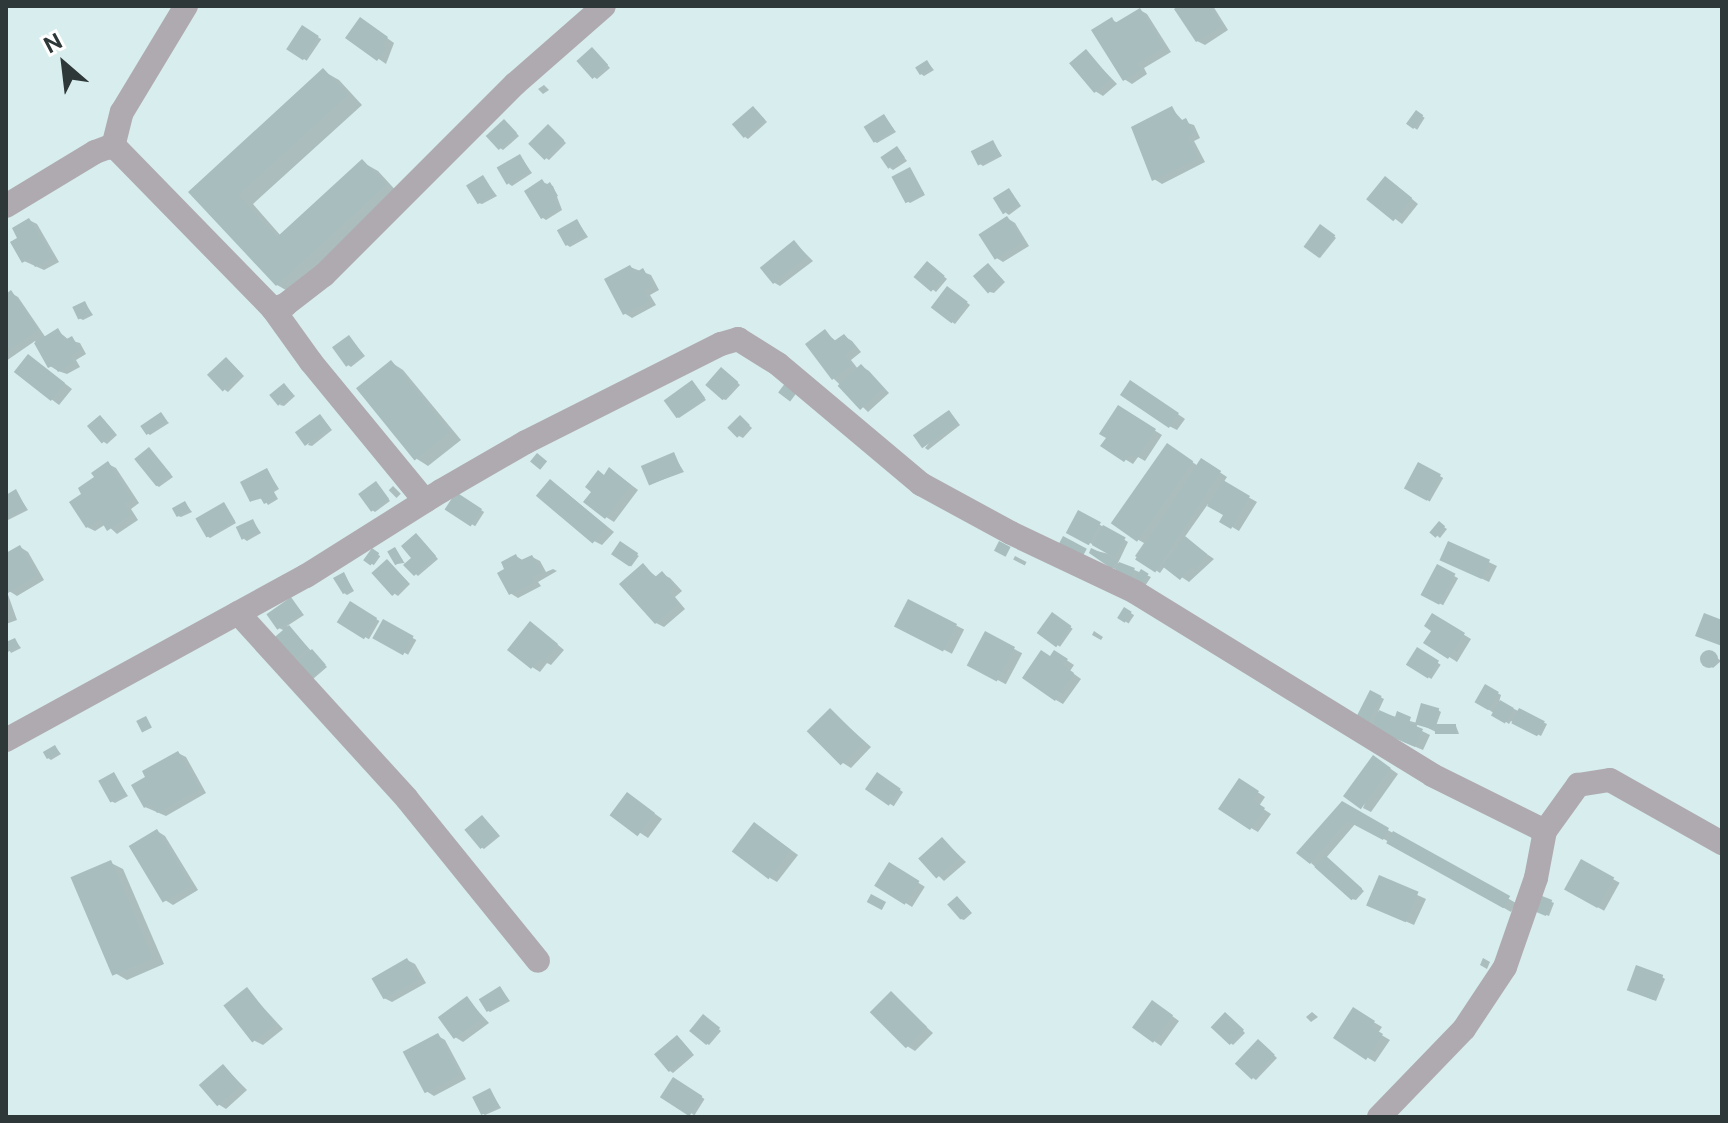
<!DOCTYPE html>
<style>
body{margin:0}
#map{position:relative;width:1728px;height:1123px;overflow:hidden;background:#d7edee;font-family:"Public Sans",sans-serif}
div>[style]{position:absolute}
.shadow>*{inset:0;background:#0003;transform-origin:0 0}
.building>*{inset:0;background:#a7bdbe;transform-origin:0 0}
.round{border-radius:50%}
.street>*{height:24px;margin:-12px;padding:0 12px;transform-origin:12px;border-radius:12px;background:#afaab0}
span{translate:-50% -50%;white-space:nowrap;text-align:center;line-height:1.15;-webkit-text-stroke:7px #fff;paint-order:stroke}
.frame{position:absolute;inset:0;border:8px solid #2f3839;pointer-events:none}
.north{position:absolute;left:24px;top:24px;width:80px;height:80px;-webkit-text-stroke:6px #fff;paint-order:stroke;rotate:332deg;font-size:22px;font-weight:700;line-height:32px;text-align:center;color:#2f3839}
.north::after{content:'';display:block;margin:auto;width:28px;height:36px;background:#2f3839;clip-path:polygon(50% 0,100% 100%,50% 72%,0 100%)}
</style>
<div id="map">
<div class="shadow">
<div style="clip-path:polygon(1182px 6px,1213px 6px,1228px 30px,1205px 45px,1197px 41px)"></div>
<div style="clip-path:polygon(1140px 10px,1147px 14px,1171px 52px,1144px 68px,1147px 74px,1132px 84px,1124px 79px,1112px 20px,1118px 23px)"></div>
<div style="clip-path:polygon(368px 24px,394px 43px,386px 64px,347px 37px)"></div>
<div style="left:303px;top:27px;width:22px;height:26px;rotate:34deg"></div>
<div style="clip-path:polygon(595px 51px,610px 68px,597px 79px,594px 77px)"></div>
<div style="clip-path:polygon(1086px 52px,1117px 84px,1103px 96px,1095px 91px)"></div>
<div style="clip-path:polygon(927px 62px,934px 70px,924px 76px,921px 74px)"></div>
<div style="clip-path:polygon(323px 71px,339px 80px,362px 105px,253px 204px,281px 236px,362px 162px,378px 171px,400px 195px,293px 294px,277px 285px,191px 192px)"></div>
<div style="clip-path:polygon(544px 85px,549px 90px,543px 94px,538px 89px)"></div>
<div style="clip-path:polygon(1172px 109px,1184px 122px,1194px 125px,1200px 138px,1194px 141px,1205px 162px,1162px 184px,1154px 179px)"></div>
<div style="clip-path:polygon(756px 110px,767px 122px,748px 139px,745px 137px)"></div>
<div style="left:1417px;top:113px;width:9px;height:14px;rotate:32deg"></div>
<div style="clip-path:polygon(884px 116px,896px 132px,877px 143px,874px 141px)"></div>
<div style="clip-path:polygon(507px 123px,519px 136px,503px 150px,500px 148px)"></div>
<div style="clip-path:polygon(551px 128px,566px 143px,549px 160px,546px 158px)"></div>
<div style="clip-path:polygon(993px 142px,1002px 156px,983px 166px,980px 164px)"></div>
<div style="clip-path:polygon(897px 148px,907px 161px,893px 170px,890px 168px)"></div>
<div style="clip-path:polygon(520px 156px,532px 173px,512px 186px,509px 184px)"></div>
<div style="clip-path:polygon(910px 170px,925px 195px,910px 203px,907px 201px)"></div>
<div style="clip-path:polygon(483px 178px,497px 196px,482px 204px,479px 203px)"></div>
<div style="clip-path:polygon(542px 182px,553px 186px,562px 210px,546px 220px,543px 218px)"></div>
<div style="clip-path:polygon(1393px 183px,1418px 204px,1402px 224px,1369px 199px)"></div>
<div style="clip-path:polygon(1012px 193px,1021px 206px,1009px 215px,1006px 213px)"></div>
<div style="clip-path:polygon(1007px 218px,1015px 223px,1029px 246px,1003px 262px,995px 257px)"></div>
<div style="clip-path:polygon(29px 220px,37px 224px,59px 262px,44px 270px,24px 261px,20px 239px)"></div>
<div style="clip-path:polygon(577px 221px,588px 237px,570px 247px,567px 245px)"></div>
<div style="clip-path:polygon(1324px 228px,1336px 238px,1320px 258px,1317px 256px)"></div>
<div style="clip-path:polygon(794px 242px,813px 261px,780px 286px,773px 282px)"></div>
<div style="clip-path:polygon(931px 266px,947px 279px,936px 292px,917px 277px)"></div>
<div style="clip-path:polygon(630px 267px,651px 275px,659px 290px,650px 295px,656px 305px,632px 318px,624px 313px)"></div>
<div style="clip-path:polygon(991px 268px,1005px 282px,994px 293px,990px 292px)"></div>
<div style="clip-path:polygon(951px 290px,970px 305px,955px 324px,952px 322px)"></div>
<div style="clip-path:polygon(11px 293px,18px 297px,46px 338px,58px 331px,69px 340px,80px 343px,86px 354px,76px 360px,80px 367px,67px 374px,58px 371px,50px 366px,35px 341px,6px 361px,6px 296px)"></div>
<div style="clip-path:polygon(85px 303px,93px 315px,83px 320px,79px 318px)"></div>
<div style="clip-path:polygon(825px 332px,837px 342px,844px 336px,852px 341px,861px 352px,851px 360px,858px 369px,861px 366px,869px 371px,889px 393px,868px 412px,834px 379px)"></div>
<div style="clip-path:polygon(349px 337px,365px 356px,351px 367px,348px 365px)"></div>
<div style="clip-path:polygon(36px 361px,72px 389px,59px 405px,16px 372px)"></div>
<div style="clip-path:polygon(229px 361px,244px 376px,228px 392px,225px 390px)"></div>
<div style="clip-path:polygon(392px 363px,403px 370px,461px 440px,428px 466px,417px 459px)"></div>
<div style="clip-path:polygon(725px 371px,740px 385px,726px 400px,723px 399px)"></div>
<div style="clip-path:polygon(693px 382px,706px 400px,679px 418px,676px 416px)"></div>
<div style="clip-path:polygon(1138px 387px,1185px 419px,1177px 430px,1169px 426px)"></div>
<div style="clip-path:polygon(287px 388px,295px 396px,284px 406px,280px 405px)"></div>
<div style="clip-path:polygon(1119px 408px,1162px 435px,1145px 461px,1138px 457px,1133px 464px,1103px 446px)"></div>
<div style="clip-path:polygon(161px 415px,169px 423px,150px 435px,147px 433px)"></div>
<div style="clip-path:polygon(952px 415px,960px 425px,928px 450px,925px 448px)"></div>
<div style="clip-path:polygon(103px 419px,117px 435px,107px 444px,104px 442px)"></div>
<div style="clip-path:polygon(323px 419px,332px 430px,312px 446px,308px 445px)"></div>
<div style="clip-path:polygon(743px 420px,752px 428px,743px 438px,739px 436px)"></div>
<div style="clip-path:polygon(149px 449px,173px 477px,159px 487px,156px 485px)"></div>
<div style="clip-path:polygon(1175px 450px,1198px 466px,1209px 465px,1227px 477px,1223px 483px,1257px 502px,1239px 531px,1222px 521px,1226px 515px,1208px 504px,1184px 538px,1214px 559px,1189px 582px,1165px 566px,1160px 573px,1135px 556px,1144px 543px,1135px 538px)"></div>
<div style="clip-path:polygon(673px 454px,684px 472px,651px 484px)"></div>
<div style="clip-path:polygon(108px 464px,116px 468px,139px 503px,131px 509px,138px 520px,117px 534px,106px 524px,95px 531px,87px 527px,84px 495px)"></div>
<div style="left:1419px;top:464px;width:28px;height:27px;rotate:30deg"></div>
<div style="clip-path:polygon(267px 470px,279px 489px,274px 492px,278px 499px,268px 505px,263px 498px,252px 501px)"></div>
<div style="clip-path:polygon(617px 474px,638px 490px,614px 522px,606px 517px)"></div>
<div style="clip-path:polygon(379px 486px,390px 501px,375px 512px,372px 510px)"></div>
<div style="left:393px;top:486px;width:11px;height:6px;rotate:45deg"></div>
<div style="clip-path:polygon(558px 486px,614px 532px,602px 545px,594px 541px)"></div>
<div style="clip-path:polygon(16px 492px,28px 510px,6px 521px,6px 497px)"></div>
<div style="left:457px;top:495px;width:32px;height:17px;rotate:32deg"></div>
<div style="clip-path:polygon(185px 503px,192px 512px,181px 517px,178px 516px)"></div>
<div style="clip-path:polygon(224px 504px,236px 523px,210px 538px,207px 536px)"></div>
<div style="clip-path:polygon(1079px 512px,1128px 542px,1118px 563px,1151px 577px,1145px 586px,1113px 568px,1092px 550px,1114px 555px,1068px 532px)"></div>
<div style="clip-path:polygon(253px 521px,261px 533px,247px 541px,244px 539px)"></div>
<div style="clip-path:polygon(1439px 524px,1447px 529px,1440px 538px,1433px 532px)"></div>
<div style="clip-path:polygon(419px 537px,438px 559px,418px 576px,404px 563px,397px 564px,395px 549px,406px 565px,414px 558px)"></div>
<div style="left:621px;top:543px;width:22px;height:13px;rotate:36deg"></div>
<div style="clip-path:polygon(1449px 543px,1497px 566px,1489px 582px,1449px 563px)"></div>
<div style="clip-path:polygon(20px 547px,28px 552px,44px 580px,17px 596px,6px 589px,17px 620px,6px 624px,6px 555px)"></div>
<div style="left:373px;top:551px;width:9px;height:11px;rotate:36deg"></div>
<div style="clip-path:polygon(516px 556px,524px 561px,532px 557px,540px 561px,546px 572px,553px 569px,557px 571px,538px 582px,541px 586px,518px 598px,510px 593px,507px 570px)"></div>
<div style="left:1015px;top:556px;width:13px;height:4px;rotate:27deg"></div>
<div style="clip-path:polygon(390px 563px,410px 584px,398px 596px,395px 594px)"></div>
<div style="clip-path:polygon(643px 566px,658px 578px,662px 574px,670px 578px,682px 591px,675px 597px,685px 609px,664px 627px,656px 623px)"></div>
<div style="left:1438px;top:567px;width:23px;height:31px;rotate:29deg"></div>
<div style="clip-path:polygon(344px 574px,354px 591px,347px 595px,344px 593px)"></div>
<div style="clip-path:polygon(291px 599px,304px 615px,287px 626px,327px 667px,313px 679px,294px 659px,285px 631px,279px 628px)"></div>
<div style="left:908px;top:601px;width:63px;height:27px;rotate:27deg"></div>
<div style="left:350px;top:604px;width:34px;height:21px;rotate:30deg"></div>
<div style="left:1125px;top:609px;width:11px;height:10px;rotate:34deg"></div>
<div style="left:1053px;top:615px;width:24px;height:22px;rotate:35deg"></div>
<div style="clip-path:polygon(1433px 616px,1471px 639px,1457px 662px,1426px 642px,1433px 630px)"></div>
<div style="left:384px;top:622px;width:37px;height:17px;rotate:29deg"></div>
<div style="clip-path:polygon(538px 628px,564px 650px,551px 665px,547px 663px,540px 672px,532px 667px)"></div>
<div style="clip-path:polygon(1094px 631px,1103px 637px,1101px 640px,1092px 635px)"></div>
<div style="left:986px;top:634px;width:41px;height:35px;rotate:28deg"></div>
<div style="clip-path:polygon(15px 640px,21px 648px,11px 653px,6px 644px)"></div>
<div style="left:1418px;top:650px;width:27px;height:17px;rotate:33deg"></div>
<div style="clip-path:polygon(1710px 652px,1721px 661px,1713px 668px,1703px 658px)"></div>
<div style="clip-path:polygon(1062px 657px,1074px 665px,1070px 671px,1081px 679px,1063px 704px,1056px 700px,1051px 658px)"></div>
<div style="clip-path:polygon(1486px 687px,1501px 695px,1499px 702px,1547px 724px,1541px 736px,1511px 721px,1509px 724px,1478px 702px)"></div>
<div style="clip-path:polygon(1371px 692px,1384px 699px,1378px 712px,1417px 723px,1438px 710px,1441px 712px,1436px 726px,1456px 726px,1459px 734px,1440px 734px,1418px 723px,1416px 728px,1430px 735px,1423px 750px,1381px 732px,1359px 717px)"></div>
<div style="clip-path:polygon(830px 710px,871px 747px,851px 768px,843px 763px)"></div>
<div style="clip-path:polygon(55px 747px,61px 754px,51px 760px,48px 758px)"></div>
<div style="clip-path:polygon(178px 753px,186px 757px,206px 793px,166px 816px,145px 807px)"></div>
<div style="clip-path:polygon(1381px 762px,1398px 774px,1371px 812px,1363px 808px)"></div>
<div style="clip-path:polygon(114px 775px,128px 796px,115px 803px,111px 801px)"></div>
<div style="left:877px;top:775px;width:31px;height:17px;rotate:33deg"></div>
<div style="clip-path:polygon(1247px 785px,1265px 797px,1259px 806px,1271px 814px,1258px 832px,1251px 828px)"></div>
<div style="clip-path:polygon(635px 799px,662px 819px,648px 838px,613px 815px)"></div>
<div style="clip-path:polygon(1342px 804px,1516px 903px,1511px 912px,1356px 823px,1326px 858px,1364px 891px,1356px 900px,1352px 899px,1311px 863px)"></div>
<div style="clip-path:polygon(485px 819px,500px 836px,484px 849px,481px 847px)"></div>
<div style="clip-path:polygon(762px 829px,798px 855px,777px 882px,770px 878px)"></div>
<div style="clip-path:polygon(157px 831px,165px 836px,198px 890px,173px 905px,165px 900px)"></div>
<div style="clip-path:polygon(943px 840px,966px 862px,944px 881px,921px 859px)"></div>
<div style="left:1582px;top:862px;width:43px;height:32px;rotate:29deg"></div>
<div style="clip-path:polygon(111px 863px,123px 869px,164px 964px,127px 980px,115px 973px)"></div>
<div style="left:890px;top:865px;width:41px;height:24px;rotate:32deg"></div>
<div style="clip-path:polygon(1380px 878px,1426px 899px,1414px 925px,1376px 908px)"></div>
<div style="clip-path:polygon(1543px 898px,1554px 903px,1549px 916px,1541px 913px)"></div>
<div style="clip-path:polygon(960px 900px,972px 913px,964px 920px,961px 919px)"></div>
<div style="clip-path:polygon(1483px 958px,1490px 962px,1487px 969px,1480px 965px)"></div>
<div style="clip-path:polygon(407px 960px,415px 964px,426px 983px,392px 1002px,384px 998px)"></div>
<div style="clip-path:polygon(1662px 977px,1665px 979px,1656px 1001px,1632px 991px)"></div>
<div style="clip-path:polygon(500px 988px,510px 1001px,490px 1012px,487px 1010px)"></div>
<div style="clip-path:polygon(247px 990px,283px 1029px,263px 1045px,255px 1041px)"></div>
<div style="clip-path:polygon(891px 994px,933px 1033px,915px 1051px,907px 1046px)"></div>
<div style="clip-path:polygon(467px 999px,489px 1023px,463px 1042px,455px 1037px)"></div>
<div style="clip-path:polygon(1160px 1007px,1179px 1021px,1161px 1046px,1154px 1041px)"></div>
<div style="clip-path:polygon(1353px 1010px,1382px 1027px,1378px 1033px,1390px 1040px,1375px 1062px,1335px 1038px)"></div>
<div style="clip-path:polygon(1312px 1012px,1318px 1017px,1311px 1022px,1306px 1017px)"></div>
<div style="clip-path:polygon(1228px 1016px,1245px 1033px,1233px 1045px,1213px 1027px)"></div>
<div style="clip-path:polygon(706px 1018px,721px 1031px,709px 1045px,706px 1043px)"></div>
<div style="clip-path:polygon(438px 1036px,445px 1040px,466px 1079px,434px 1096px,426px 1091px)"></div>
<div style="clip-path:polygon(681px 1040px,694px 1055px,673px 1073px,670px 1071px)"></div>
<div style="clip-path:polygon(1261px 1043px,1277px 1058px,1256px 1080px,1253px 1078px)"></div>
<div style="clip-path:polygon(223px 1066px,247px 1090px,226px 1109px,218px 1104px)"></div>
<div style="left:674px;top:1080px;width:36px;height:19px;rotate:32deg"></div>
<div style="clip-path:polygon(490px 1091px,501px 1108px,485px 1115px,482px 1113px)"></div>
</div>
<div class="building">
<div style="clip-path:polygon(1178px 6px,1210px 6px,1222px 26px,1196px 42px,1174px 9px)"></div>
<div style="clip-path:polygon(1140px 8px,1164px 47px,1137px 64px,1141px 70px,1123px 81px,1091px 30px,1112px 17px,1115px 23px)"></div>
<div style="clip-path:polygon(360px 17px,388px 37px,382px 45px,386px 48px,377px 61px,345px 38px)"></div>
<div style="left:302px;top:25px;width:20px;height:29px;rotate:33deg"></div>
<div style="left:592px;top:47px;width:24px;height:21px;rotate:48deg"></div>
<div style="left:1086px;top:49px;width:39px;height:22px;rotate:50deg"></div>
<div style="left:927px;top:60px;width:9px;height:14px;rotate:58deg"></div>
<div style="clip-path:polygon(323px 68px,348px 95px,238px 195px,277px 237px,362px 159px,386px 185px,276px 286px,188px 192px)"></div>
<div style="left:753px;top:106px;width:18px;height:28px;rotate:49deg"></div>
<div style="clip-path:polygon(1172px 106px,1180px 121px,1186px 118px,1194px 133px,1188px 137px,1198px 158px,1152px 181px,1131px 127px)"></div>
<div style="left:1416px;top:110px;width:9px;height:17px;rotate:36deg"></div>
<div style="left:884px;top:114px;width:19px;height:24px;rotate:58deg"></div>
<div style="left:504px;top:119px;width:19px;height:25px;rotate:47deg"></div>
<div style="left:548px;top:124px;width:23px;height:28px;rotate:45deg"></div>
<div style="left:993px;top:140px;width:16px;height:25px;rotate:63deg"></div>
<div style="left:897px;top:146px;width:14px;height:20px;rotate:56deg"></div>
<div style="left:520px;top:154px;width:20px;height:27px;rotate:60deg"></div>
<div style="left:910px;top:167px;width:30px;height:21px;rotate:62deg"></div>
<div style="left:483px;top:175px;width:22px;height:20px;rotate:58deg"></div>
<div style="left:1385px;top:176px;width:35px;height:30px;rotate:39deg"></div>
<div style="clip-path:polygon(542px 179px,546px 185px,550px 182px,558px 196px,554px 198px,560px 208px,541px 219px,524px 191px)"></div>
<div style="left:1009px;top:188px;width:19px;height:19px;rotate:58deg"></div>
<div style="left:1007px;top:216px;width:30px;height:34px;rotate:57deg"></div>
<div style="clip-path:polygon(29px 218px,53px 257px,35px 267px,30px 258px,22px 263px,10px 242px,17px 238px,12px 228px)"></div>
<div style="left:577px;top:219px;width:18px;height:23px;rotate:61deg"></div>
<div style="left:1320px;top:224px;width:19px;height:28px;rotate:36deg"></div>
<div style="left:794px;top:240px;width:21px;height:44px;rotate:51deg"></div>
<div style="left:927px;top:261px;width:23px;height:21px;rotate:40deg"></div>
<div style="left:988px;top:263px;width:23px;height:20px;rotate:49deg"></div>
<div style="clip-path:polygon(630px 265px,635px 273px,643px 268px,653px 286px,644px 290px,649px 301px,623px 315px,604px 279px)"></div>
<div style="left:947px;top:286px;width:26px;height:27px;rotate:37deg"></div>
<div style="clip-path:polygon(11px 290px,38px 330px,6px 352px,6px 294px)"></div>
<div style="left:85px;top:301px;width:14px;height:14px;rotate:65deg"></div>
<div style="clip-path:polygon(58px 328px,65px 340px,72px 336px,80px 350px,70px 355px,74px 362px,58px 372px,54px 365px,48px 368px,34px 343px)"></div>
<div style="clip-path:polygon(825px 329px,834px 341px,844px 334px,855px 347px,845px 355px,852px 365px,832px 380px,805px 344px)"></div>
<div style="left:349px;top:335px;width:24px;height:21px;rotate:54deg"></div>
<div style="left:28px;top:354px;width:47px;height:23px;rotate:38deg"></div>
<div style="left:226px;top:357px;width:23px;height:26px;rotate:47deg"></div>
<div style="left:391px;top:360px;width:93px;height:45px;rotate:51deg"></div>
<div style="left:861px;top:364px;width:33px;height:32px;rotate:47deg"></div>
<div style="left:721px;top:367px;width:23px;height:24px;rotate:41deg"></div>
<div style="left:789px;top:378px;width:15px;height:18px;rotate:37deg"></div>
<div style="left:692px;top:380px;width:22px;height:35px;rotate:54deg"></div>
<div style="left:1130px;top:380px;width:59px;height:18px;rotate:34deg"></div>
<div style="left:284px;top:383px;width:14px;height:19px;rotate:51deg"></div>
<div style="clip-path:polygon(1118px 405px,1156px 429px,1137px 458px,1130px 454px,1124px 462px,1100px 446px,1106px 438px,1099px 434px)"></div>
<div style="left:949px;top:410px;width:16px;height:44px;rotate:55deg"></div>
<div style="left:161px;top:412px;width:11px;height:25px;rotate:56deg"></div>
<div style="left:320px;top:414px;width:17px;height:31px;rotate:54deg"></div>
<div style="left:100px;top:415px;width:23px;height:17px;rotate:50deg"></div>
<div style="left:740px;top:415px;width:14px;height:18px;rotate:45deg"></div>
<div style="left:1167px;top:443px;width:32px;height:98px;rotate:35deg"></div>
<div style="left:149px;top:447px;width:35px;height:19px;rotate:51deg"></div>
<div style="left:674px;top:452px;width:21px;height:36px;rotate:67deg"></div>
<div style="left:537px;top:453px;width:13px;height:11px;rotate:39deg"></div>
<div style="left:1201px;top:458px;width:24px;height:121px;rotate:33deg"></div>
<div style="clip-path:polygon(108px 461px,132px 499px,124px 504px,131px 515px,107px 531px,100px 519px,86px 528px,69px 502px,81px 494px,78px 488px,94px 477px,91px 473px)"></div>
<div style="left:1418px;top:462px;width:26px;height:30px;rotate:28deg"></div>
<div style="clip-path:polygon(609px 467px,631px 485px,605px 519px,583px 502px,591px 492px,585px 487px,598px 470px,604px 475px)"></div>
<div style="clip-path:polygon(267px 468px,277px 487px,272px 490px,276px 498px,264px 504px,260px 497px,250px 502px,240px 482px)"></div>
<div style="left:550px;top:479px;width:74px;height:22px;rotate:40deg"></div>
<div style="clip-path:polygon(1223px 480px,1250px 496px,1231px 529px,1219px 522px,1223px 515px,1207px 506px)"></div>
<div style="left:376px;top:481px;width:22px;height:22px;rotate:54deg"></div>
<div style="clip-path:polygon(16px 489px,26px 508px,6px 518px,6px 495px)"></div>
<div style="left:456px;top:492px;width:31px;height:21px;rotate:33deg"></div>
<div style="left:185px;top:501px;width:10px;height:15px;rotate:61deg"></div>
<div style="left:224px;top:502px;width:22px;height:33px;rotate:60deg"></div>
<div style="left:1078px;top:510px;width:26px;height:26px;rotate:28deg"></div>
<div style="left:253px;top:519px;width:14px;height:19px;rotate:65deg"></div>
<div style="left:1439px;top:521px;width:8px;height:15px;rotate:40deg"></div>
<div style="left:1103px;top:525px;width:26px;height:23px;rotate:29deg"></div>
<div style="clip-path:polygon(416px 533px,436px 556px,414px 576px,403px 565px,411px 558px,401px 546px)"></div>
<div style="left:1063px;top:536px;width:27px;height:9px;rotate:28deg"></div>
<div style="clip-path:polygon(1185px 536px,1207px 554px,1195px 570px,1191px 566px,1180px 580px,1162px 566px)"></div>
<div style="left:620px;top:541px;width:22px;height:16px;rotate:34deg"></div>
<div style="left:999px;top:541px;width:13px;height:11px;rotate:27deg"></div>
<div style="left:1448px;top:541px;width:46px;height:21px;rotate:24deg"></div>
<div style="clip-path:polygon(20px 545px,37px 575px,8px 593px,6px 553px)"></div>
<div style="left:395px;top:547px;width:16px;height:9px;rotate:60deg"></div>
<div style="left:372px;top:548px;width:9px;height:15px;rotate:36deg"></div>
<div style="clip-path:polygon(1091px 548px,1117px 560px,1112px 569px,1089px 553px)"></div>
<div style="clip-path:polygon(516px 554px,519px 561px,532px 555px,542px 572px,532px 577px,534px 582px,509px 595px,497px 573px,504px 569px,501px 562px)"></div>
<div style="left:387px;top:559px;width:31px;height:21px;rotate:48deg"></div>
<div style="left:1119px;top:562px;width:17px;height:10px;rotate:21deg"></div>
<div style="clip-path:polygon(643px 563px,655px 577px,662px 571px,675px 586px,669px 592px,679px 604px,655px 624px,619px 584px)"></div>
<div style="left:1437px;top:564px;width:21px;height:35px;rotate:28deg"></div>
<div style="left:1141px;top:569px;width:9px;height:14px;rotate:32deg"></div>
<div style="clip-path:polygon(344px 572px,352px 589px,343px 594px,333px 578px)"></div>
<div style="left:291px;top:597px;width:19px;height:30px;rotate:55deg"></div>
<div style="left:908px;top:599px;width:55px;height:31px;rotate:27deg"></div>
<div style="left:350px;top:601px;width:32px;height:25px;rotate:32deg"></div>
<div style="left:1124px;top:607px;width:9px;height:13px;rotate:32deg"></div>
<div style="left:1052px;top:612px;width:24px;height:26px;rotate:36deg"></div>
<div style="clip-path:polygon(1432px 613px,1465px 633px,1448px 659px,1423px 643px,1431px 631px,1424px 626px)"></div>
<div style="clip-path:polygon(1704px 613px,1722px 620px,1722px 646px,1695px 636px)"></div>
<div style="left:383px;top:619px;width:35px;height:22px;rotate:29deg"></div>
<div style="clip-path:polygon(530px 621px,558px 644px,543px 663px,539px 659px,531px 669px,507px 650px)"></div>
<div style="left:289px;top:625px;width:30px;height:19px;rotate:50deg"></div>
<div style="left:985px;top:631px;width:34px;height:39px;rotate:28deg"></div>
<div style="clip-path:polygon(15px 638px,19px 646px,6px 653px,6px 642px)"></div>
<div style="left:1417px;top:647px;width:26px;height:21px;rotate:32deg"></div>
<div style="left:312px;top:649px;width:21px;height:23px;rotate:49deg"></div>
<div style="clip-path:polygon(1041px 650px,1050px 656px,1054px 650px,1068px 659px,1063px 665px,1074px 673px,1055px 701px,1022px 678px)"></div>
<div class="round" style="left:1700px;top:650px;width:18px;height:18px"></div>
<div style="left:1485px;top:684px;width:16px;height:21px;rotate:30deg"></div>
<div style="left:1370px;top:690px;width:13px;height:30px;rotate:27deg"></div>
<div style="left:1500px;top:700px;width:16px;height:18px;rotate:30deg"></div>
<div style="left:1421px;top:703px;width:19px;height:22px;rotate:16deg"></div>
<div style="left:830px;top:708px;width:48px;height:33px;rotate:45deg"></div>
<div style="left:1519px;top:708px;width:29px;height:17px;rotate:27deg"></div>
<div style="clip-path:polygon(1379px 710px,1395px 717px,1397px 711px,1411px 717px,1409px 723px,1423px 729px,1415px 747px,1371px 728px)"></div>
<div style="left:146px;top:716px;width:13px;height:11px;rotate:63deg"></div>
<div style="left:1435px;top:724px;width:21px;height:10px"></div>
<div style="left:55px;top:745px;width:8px;height:14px;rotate:60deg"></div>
<div style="clip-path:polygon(178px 751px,200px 789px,157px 813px,151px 804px,144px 808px,131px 785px,145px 777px,142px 771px)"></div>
<div style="left:1373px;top:755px;width:22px;height:51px;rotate:36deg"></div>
<div style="left:114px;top:772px;width:25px;height:18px;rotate:61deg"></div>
<div style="left:877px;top:772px;width:29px;height:21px;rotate:35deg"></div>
<div style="clip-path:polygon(1239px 778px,1259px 791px,1253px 800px,1265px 808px,1250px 830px,1218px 809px)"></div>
<div style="left:627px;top:792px;width:35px;height:29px;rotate:37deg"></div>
<div style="clip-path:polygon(1342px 801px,1389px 828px,1383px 840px,1347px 821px,1310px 864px,1296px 853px)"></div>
<div style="left:482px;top:815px;width:25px;height:23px;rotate:50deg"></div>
<div style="left:754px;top:822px;width:46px;height:37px;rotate:37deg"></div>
<div style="left:157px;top:829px;width:66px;height:33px;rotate:59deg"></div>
<div style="left:1393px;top:831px;width:134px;height:14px;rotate:29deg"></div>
<div style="left:942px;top:837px;width:27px;height:32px;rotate:48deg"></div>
<div style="left:1325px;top:855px;width:50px;height:16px;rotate:42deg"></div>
<div style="left:1581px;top:859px;width:38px;height:35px;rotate:29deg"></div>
<div style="left:111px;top:860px;width:107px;height:44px;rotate:67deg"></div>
<div style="left:889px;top:862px;width:36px;height:28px;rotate:32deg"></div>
<div style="left:1379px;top:875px;width:43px;height:33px;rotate:23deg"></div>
<div style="left:871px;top:894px;width:17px;height:9px;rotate:28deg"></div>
<div style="left:957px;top:896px;width:20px;height:13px;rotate:49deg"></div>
<div style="left:1542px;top:896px;width:11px;height:17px;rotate:22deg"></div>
<div style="left:407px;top:958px;width:24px;height:41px;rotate:60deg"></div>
<div style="left:1636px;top:965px;width:29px;height:27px;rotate:20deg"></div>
<div style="left:500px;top:986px;width:15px;height:25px;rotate:58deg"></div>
<div style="left:247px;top:987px;width:47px;height:30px;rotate:52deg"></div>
<div style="left:891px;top:991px;width:51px;height:30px;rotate:45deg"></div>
<div style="left:467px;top:996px;width:27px;height:36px;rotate:54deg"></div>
<div style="left:1152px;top:1000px;width:26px;height:34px;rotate:36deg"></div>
<div style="clip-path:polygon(1353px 1007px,1375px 1021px,1371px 1027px,1383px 1034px,1366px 1060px,1333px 1038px)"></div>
<div style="left:1225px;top:1012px;width:26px;height:21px;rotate:43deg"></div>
<div style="left:703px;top:1014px;width:22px;height:22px;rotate:39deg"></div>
<div style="left:438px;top:1033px;width:47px;height:40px;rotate:62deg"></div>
<div style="left:677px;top:1035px;width:23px;height:30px;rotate:50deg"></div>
<div style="left:1258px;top:1039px;width:23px;height:34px;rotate:43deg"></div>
<div style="left:223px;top:1064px;width:28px;height:32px;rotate:49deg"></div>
<div style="left:673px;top:1077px;width:35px;height:24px;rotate:33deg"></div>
<div style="left:490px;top:1088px;width:20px;height:20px;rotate:63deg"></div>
</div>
<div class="street">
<div style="left:113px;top:147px;width:36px;rotate:-76deg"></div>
<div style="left:122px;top:112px;width:124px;rotate:-58.9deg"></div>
<div style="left:6px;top:206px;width:104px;rotate:-31.2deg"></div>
<div style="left:95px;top:152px;width:15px;rotate:-20deg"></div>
<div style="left:109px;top:147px;width:8px;rotate:14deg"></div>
<div style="left:117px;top:149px;width:223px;rotate:45.7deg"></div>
<div style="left:273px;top:309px;width:65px;rotate:54.4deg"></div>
<div style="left:311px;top:362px;width:180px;rotate:50.6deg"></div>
<div style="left:273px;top:309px;width:13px;rotate:-18deg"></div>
<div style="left:285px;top:305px;width:49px;rotate:-37.6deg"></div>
<div style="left:324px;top:275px;width:270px;rotate:-45deg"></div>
<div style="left:515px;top:84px;width:118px;rotate:-41.2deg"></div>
<div style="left:238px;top:613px;width:251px;rotate:47.7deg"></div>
<div style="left:407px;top:799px;width:208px;rotate:51deg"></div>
<div style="left:6px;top:740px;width:342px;rotate:-28.7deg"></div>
<div style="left:306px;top:576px;width:160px;rotate:-32.2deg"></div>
<div style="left:441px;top:491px;width:98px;rotate:-30deg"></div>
<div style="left:526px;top:442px;width:218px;rotate:-26.7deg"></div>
<div style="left:721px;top:344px;width:18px;rotate:-16deg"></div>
<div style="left:738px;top:339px;width:47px;rotate:32deg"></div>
<div style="left:778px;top:364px;width:187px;rotate:40deg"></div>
<div style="left:921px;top:484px;width:102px;rotate:28.6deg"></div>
<div style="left:1011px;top:533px;width:137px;rotate:25.4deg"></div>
<div style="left:1135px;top:592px;width:349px;rotate:31.6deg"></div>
<div style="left:1432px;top:775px;width:126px;rotate:26.4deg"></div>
<div style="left:1545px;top:831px;width:57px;rotate:-54.3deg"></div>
<div style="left:1578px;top:785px;width:32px;rotate:-9deg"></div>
<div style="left:1610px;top:780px;width:129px;rotate:29.4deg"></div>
<div style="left:1379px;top:1117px;width:122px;rotate:-46deg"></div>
<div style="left:1464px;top:1029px;width:74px;rotate:-56.5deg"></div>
<div style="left:1505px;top:967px;width:94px;rotate:-70.8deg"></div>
<div style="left:1536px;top:878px;width:48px;rotate:-79.2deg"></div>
</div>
<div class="frame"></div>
<div class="north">N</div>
</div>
